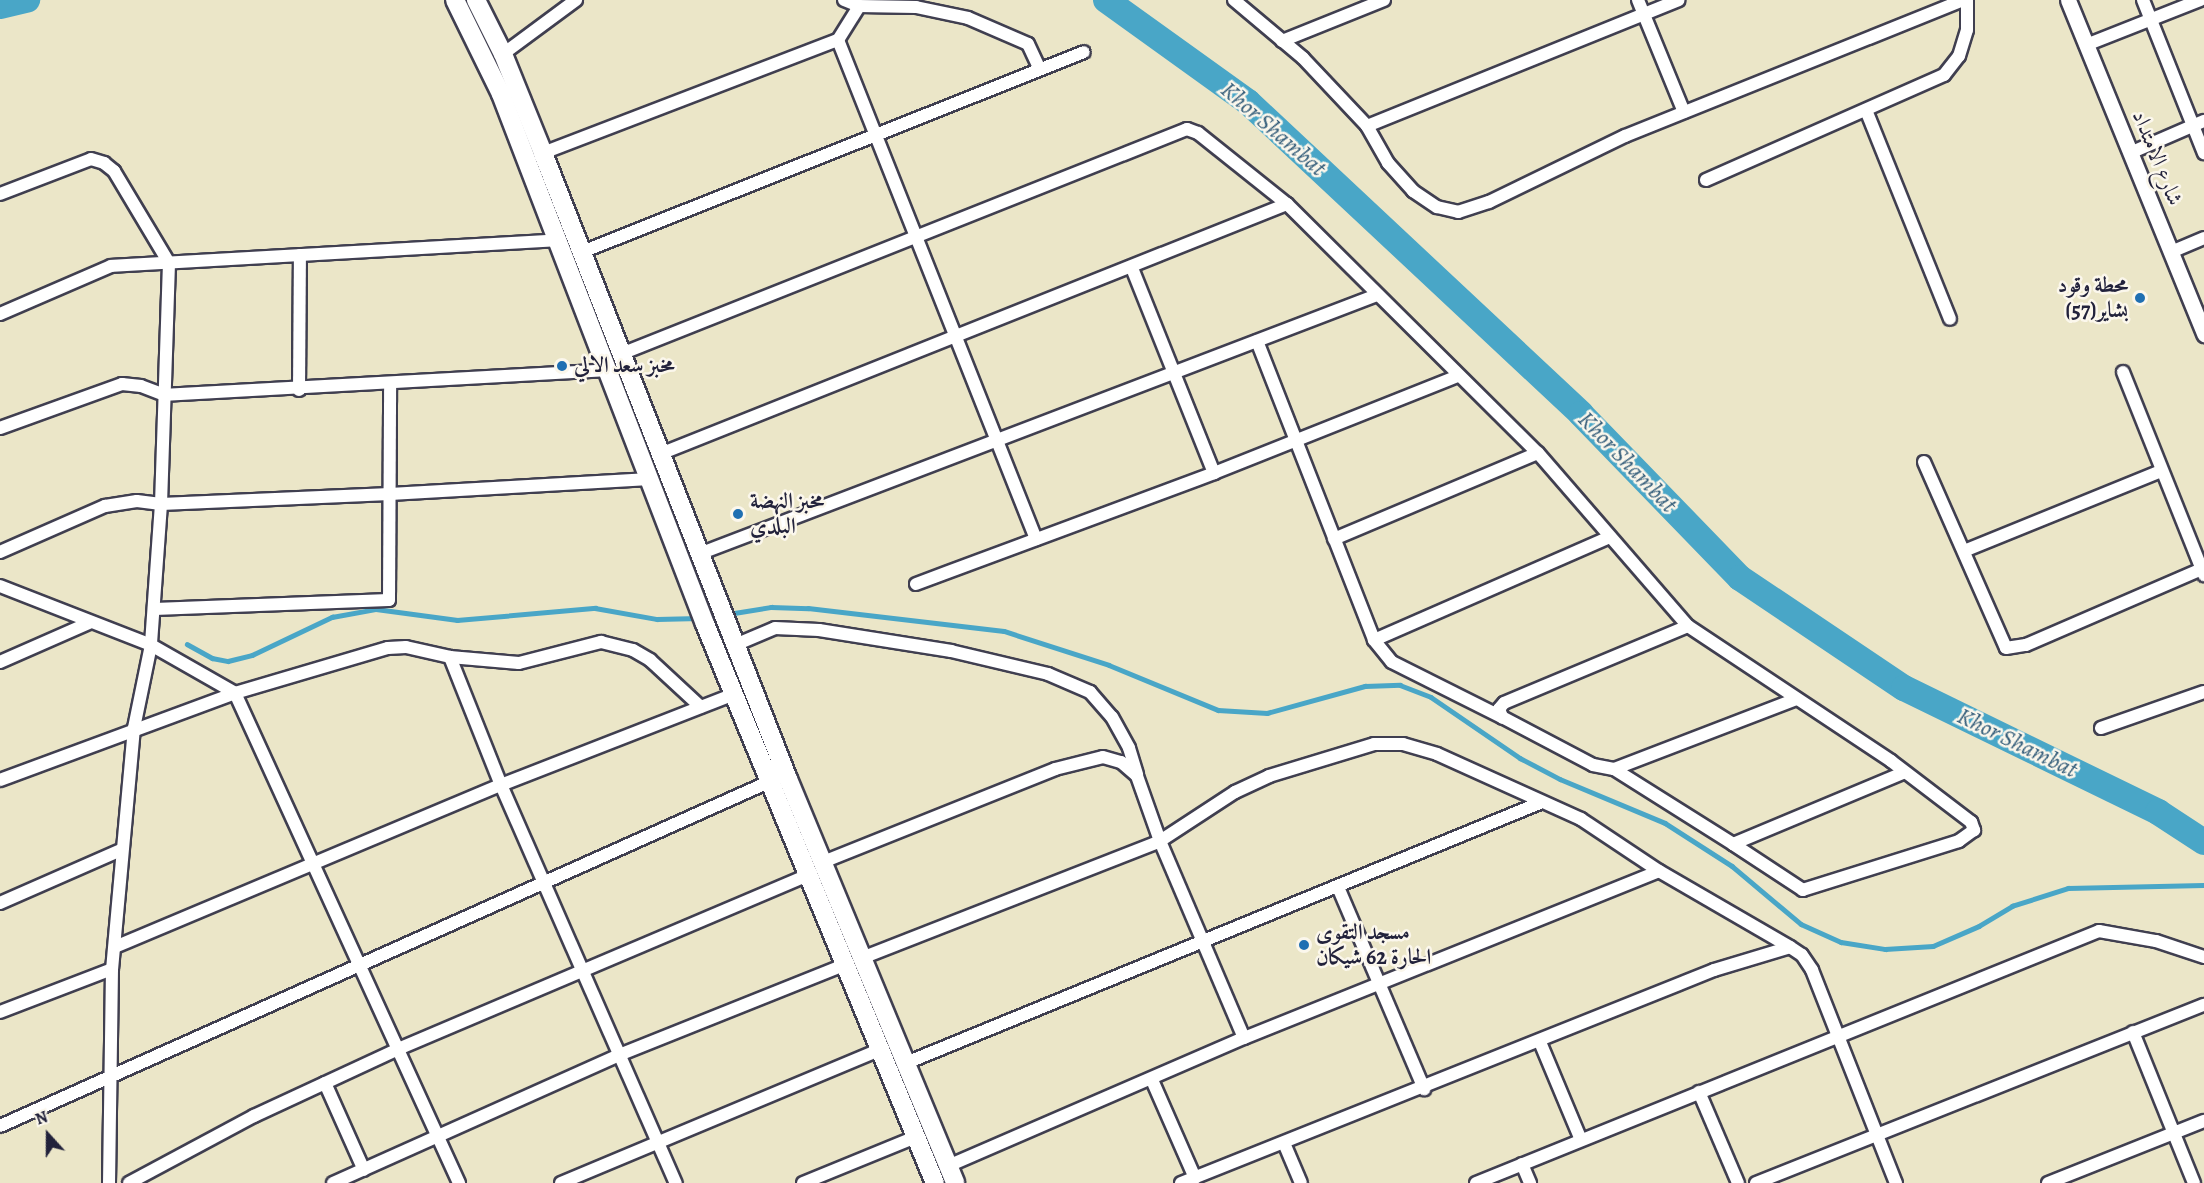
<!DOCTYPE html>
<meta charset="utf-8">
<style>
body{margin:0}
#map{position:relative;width:2204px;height:1183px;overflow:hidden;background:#ebe6c8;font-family:Alegreya,Amiri,serif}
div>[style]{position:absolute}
.stream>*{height:4.5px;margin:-2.25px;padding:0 2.25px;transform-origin:2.25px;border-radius:2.25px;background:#49a6c7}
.river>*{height:26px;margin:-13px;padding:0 13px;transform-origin:13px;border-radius:13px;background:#49a6c7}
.roads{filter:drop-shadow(2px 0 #403f50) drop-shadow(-2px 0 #403f50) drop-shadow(0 2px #403f50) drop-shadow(0 -2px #403f50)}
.minor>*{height:12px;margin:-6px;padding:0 6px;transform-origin:6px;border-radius:6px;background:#fff}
.tertiary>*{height:15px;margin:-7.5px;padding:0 7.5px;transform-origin:7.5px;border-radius:7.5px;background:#fff}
.secondary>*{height:18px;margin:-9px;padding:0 9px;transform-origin:9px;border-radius:9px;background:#fff}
.dots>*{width:16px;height:16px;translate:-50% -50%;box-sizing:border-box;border:3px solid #fbf7ec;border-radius:50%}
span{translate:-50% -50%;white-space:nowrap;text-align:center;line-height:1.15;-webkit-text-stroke:5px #fbf7ec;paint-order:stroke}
.street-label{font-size:22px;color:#22223b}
.poi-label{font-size:22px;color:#22223b;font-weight:700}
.right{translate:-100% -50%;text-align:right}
.left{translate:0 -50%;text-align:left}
.water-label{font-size:24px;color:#345d7a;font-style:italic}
.north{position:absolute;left:18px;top:1105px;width:60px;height:60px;-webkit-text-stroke:4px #fbf7ec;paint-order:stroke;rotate:339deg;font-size:16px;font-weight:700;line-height:24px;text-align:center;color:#22223b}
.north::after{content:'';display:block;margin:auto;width:21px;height:27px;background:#22223b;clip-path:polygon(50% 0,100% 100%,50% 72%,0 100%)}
</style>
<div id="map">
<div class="stream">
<div style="left:728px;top:614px;width:44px;rotate:-9.2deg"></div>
<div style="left:771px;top:607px;width:37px;rotate:2deg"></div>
<div style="left:808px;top:608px;width:197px;rotate:6.7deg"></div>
<div style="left:1004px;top:631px;width:110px;rotate:17.9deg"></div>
<div style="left:1109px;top:665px;width:118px;rotate:22.4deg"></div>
<div style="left:1218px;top:710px;width:49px;rotate:3.5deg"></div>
<div style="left:1267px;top:713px;width:102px;rotate:-15.4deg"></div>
<div style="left:1365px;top:686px;width:35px;rotate:-2deg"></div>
<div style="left:1400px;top:685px;width:33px;rotate:21deg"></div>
<div style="left:1431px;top:697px;width:108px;rotate:34.4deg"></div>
<div style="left:1520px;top:758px;width:45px;rotate:27.7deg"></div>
<div style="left:1560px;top:779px;width:114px;rotate:22.7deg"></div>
<div style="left:1665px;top:823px;width:80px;rotate:32.7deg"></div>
<div style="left:1732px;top:866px;width:90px;rotate:40deg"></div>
<div style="left:1801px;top:924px;width:44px;rotate:24.2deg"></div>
<div style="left:1841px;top:942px;width:45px;rotate:9deg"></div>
<div style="left:1885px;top:949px;width:48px;rotate:-3.6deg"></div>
<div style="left:1933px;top:946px;width:50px;rotate:-23.5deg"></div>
<div style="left:1979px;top:926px;width:39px;rotate:-31deg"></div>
<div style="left:2012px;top:906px;width:59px;rotate:-17.8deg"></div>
<div style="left:2068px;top:888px;width:136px;rotate:-1.3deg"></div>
<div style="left:187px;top:644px;width:29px;rotate:29deg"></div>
<div style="left:212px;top:658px;width:16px;rotate:11deg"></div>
<div style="left:228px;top:661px;width:25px;rotate:-14deg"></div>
<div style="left:252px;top:655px;width:89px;rotate:-25.4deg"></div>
<div style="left:332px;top:617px;width:45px;rotate:-10.3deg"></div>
<div style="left:376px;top:609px;width:82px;rotate:7.7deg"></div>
<div style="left:457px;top:620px;width:139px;rotate:-5deg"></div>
<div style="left:595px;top:608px;width:63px;rotate:10.1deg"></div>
<div style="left:657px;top:619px;width:42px;rotate:-1.4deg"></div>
</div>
<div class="river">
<div style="left:1106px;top:0;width:175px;rotate:35.7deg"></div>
<div style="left:1248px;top:102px;width:456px;rotate:43.1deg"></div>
<div style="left:1581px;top:414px;width:228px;rotate:45.9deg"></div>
<div style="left:1740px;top:578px;width:197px;rotate:33.9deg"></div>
<div style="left:1904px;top:688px;width:283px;rotate:26deg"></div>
<div style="left:2158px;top:812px;width:55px;rotate:33.1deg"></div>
<div style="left:0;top:6px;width:28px;rotate:-13deg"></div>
</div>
<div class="roads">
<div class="minor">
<div style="left:844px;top:0;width:16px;rotate:22deg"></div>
<div style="left:859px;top:6px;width:57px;rotate:1deg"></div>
<div style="left:916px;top:7px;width:53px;rotate:11.9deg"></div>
<div style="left:968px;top:18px;width:65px;rotate:23.4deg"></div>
<div style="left:1028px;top:44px;width:26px;rotate:65deg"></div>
<div style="left:1234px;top:0;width:90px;rotate:40deg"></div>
<div style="left:1303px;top:58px;width:93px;rotate:46.7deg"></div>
<div style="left:1367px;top:126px;width:43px;rotate:60.4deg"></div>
<div style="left:1388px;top:163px;width:38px;rotate:48deg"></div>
<div style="left:1413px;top:191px;width:29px;rotate:34deg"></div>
<div style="left:1437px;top:207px;width:22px;rotate:13deg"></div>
<div style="left:1458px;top:212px;width:33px;rotate:-18deg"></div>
<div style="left:1489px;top:202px;width:151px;rotate:-25.9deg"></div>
<div style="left:1625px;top:136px;width:364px;rotate:-21.9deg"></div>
<div style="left:1638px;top:0;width:121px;rotate:67.7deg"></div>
<div style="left:2143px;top:0;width:165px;rotate:68.3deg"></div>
<div style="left:838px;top:40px;width:537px;rotate:68.36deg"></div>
<div style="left:1282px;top:41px;width:110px;rotate:-21.9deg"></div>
<div style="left:2086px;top:45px;width:123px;rotate:-21.5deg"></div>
<div style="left:503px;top:54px;width:91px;rotate:-36.5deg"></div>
<div style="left:1866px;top:110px;width:225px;rotate:68.1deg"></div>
<div style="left:1367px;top:126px;width:336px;rotate:-22deg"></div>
<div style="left:543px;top:153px;width:316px;rotate:-21deg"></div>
<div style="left:838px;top:40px;width:40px;rotate:-58deg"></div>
<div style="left:2130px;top:153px;width:81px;rotate:-23.4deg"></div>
<div style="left:1706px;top:180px;width:260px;rotate:-23.8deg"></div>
<div style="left:1944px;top:75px;width:24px;rotate:-52deg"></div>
<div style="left:1959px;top:56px;width:27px;rotate:-73deg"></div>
<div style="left:1967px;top:30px;width:30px;rotate:-90deg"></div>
<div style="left:0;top:194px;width:97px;rotate:-21deg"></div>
<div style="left:91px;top:159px;width:14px;rotate:17deg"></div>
<div style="left:104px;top:163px;width:13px;rotate:39deg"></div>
<div style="left:114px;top:171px;width:107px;rotate:59.1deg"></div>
<div style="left:169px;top:263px;width:241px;rotate:91.9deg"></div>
<div style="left:161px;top:504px;width:141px;rotate:94.1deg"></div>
<div style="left:151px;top:645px;width:85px;rotate:101.6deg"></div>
<div style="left:134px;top:728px;width:242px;rotate:95.2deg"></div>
<div style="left:112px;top:969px;width:214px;rotate:90.8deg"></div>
<div style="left:582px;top:252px;width:540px;rotate:-21.72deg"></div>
<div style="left:2171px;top:252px;width:36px;rotate:-23deg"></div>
<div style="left:1132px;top:268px;width:221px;rotate:68.2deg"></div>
<div style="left:0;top:314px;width:121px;rotate:-23.4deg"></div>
<div style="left:111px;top:266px;width:448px;rotate:-3.3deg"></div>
<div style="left:1257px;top:341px;width:321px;rotate:68.6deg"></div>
<div style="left:1374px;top:640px;width:28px;rotate:51deg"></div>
<div style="left:1392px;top:662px;width:123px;rotate:26.6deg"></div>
<div style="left:621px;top:354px;width:609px;rotate:-21.68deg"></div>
<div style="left:1187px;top:129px;width:12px;rotate:20deg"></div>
<div style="left:1198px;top:133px;width:114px;rotate:38.6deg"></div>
<div style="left:1287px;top:204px;width:354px;rotate:44.8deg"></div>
<div style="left:1538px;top:453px;width:229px;rotate:49.1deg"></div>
<div style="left:1688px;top:626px;width:244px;rotate:33.6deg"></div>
<div style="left:1891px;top:761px;width:101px;rotate:37.3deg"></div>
<div style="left:1971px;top:822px;width:9px;rotate:69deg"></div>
<div style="left:1974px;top:830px;width:19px;rotate:144deg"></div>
<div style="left:1959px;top:841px;width:164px;rotate:162.6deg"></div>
<div style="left:1803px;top:890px;width:84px;rotate:-146.7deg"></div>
<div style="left:2123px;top:372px;width:219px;rotate:68.2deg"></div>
<div style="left:299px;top:390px;width:135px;rotate:-89.6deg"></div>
<div style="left:0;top:428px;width:130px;rotate:-19.8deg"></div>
<div style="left:122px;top:384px;width:19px;rotate:6deg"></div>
<div style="left:141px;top:386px;width:25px;rotate:21deg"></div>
<div style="left:164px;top:395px;width:444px;rotate:-3.2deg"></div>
<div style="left:660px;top:454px;width:675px;rotate:-21.74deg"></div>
<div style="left:1924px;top:462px;width:203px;rotate:66.2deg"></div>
<div style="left:2006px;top:648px;width:20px;rotate:-9deg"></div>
<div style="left:2026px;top:645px;width:194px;rotate:-23.4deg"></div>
<div style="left:1334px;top:539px;width:221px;rotate:-22.9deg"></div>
<div style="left:1964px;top:551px;width:213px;rotate:-22.1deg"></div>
<div style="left:0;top:552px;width:115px;rotate:-23.7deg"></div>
<div style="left:105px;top:506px;width:32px;rotate:-9deg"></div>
<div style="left:137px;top:501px;width:24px;rotate:7deg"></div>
<div style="left:161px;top:504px;width:229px;rotate:-2.5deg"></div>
<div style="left:390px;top:494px;width:260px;rotate:-3.3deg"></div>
<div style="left:699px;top:554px;width:726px;rotate:-20.91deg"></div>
<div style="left:916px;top:584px;width:318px;rotate:-20.4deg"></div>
<div style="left:1214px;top:473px;width:263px;rotate:-21.7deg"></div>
<div style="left:0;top:586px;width:162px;rotate:21.3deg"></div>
<div style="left:151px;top:645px;width:97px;rotate:29.7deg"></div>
<div style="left:235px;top:693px;width:159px;rotate:-16.4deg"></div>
<div style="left:388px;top:648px;width:18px;rotate:-3deg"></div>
<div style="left:406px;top:647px;width:45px;rotate:12.8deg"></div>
<div style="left:450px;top:657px;width:69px;rotate:5deg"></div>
<div style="left:519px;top:663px;width:85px;rotate:-14.4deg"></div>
<div style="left:601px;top:642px;width:33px;rotate:14deg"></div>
<div style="left:633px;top:650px;width:20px;rotate:30deg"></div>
<div style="left:650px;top:660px;width:69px;rotate:42.7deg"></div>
<div style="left:154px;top:609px;width:235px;rotate:-2.2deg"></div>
<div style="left:389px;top:600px;width:217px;rotate:-89.7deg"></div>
<div style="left:1688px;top:626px;width:199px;rotate:157.3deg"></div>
<div style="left:1504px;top:703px;width:8px;rotate:130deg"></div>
<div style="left:1499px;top:709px;width:9px;rotate:69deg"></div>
<div style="left:1502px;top:717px;width:103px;rotate:27.8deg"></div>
<div style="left:1593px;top:765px;width:21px;rotate:11deg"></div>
<div style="left:1614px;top:769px;width:195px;rotate:-21deg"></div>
<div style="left:1374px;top:640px;width:255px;rotate:-23.6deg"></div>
<div style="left:735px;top:645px;width:43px;rotate:-23deg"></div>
<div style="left:775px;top:628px;width:44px;rotate:2.6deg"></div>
<div style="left:819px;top:630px;width:134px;rotate:9deg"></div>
<div style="left:951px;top:651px;width:100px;rotate:13.3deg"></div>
<div style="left:1048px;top:674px;width:46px;rotate:23.2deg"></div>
<div style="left:1090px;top:692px;width:33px;rotate:49deg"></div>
<div style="left:1112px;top:717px;width:35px;rotate:61deg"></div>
<div style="left:1129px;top:748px;width:28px;rotate:73deg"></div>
<div style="left:450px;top:657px;width:138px;rotate:68.3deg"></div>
<div style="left:501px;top:785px;width:435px;rotate:66.3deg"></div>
<div style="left:0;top:662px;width:97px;rotate:-23.7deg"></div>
<div style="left:2101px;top:728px;width:109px;rotate:-19.3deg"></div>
<div style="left:1614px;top:769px;width:141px;rotate:32.2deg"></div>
<div style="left:1733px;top:844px;width:186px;rotate:-22.7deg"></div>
<div style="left:0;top:780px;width:251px;rotate:-20.3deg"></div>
<div style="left:235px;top:693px;width:539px;rotate:65.43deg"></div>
<div style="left:823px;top:862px;width:250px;rotate:-21.8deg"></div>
<div style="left:1055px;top:769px;width:49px;rotate:-14deg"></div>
<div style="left:1103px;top:757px;width:19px;rotate:16deg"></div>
<div style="left:1121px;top:762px;width:21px;rotate:41deg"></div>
<div style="left:1137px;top:776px;width:69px;rotate:70.5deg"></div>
<div style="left:1160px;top:841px;width:214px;rotate:66.9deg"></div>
<div style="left:1338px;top:887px;width:220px;rotate:66.9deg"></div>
<div style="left:0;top:903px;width:132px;rotate:-23.7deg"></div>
<div style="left:115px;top:947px;width:419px;rotate:-22.8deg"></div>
<div style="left:501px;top:785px;width:251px;rotate:-21.3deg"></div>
<div style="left:862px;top:958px;width:320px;rotate:-21.4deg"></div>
<div style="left:1160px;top:841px;width:90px;rotate:-33.2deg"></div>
<div style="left:1235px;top:792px;width:38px;rotate:-25deg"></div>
<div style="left:1269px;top:776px;width:110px;rotate:-16.9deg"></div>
<div style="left:1374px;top:744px;width:29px"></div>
<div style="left:1403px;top:744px;width:35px;rotate:16deg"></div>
<div style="left:1437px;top:754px;width:158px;rotate:24.3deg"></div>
<div style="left:1581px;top:819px;width:94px;rotate:33.7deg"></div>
<div style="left:1659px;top:871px;width:151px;rotate:30.1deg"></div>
<div style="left:0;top:1012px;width:120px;rotate:-21deg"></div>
<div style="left:2133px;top:1032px;width:163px;rotate:68deg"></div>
<div style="left:1540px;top:1042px;width:106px;rotate:67.3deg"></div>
<div style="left:906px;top:1063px;width:687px;rotate:-22.31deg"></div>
<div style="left:1152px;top:1080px;width:107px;rotate:66.3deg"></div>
<div style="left:325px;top:1083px;width:95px;rotate:65.9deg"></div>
<div style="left:1699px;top:1092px;width:99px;rotate:66.8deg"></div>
<div style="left:0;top:1126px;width:845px;rotate:-24.11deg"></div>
<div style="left:1284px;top:1143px;width:43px;rotate:67deg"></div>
<div style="left:1522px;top:1164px;width:21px;rotate:67deg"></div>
<div style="left:948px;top:1166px;width:322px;rotate:-23.4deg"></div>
<div style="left:1244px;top:1038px;width:447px;rotate:-21.9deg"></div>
<div style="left:129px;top:1183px;width:142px;rotate:-28.2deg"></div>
<div style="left:254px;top:1116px;width:157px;rotate:-24.9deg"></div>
<div style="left:396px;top:1050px;width:450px;rotate:-23deg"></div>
<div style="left:333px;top:1183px;width:313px;rotate:-24.1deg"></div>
<div style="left:619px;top:1055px;width:245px;rotate:-21.8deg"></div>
<div style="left:561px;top:1183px;width:347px;rotate:-22.7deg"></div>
<div style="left:803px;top:1183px;width:122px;rotate:-22.2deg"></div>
<div style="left:1181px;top:1183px;width:574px;rotate:-21.78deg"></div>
<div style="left:1714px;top:970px;width:79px;rotate:-16.8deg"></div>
<div style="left:1790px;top:947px;width:14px;rotate:34deg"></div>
<div style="left:1802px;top:955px;width:18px;rotate:56deg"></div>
<div style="left:1812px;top:970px;width:229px;rotate:68.5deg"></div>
<div style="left:1476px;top:1183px;width:672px;rotate:-22.02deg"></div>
<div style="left:2099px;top:931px;width:58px;rotate:10deg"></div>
<div style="left:2156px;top:941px;width:51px;rotate:18.4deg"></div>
<div style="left:1756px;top:1183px;width:482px;rotate:-21.7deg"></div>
<div style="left:2048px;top:1183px;width:168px;rotate:-21.7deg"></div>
</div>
<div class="tertiary">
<div style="left:2068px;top:0;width:361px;rotate:67.8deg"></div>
</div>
<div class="secondary">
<div style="left:455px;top:0;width:105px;rotate:63.9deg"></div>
<div style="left:501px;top:94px;width:568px;rotate:68.95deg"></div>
<div style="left:705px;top:624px;width:604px;rotate:67.64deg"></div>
<div style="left:476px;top:0;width:60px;rotate:63.4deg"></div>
<div style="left:503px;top:54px;width:107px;rotate:68deg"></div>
<div style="left:543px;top:153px;width:672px;rotate:68.63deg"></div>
<div style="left:788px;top:779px;width:437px;rotate:67.5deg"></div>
</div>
</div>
<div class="dots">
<div style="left:2140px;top:298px;background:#1f6fb2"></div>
<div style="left:562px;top:366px;background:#1f6fb2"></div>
<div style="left:738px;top:514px;background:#1f6fb2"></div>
<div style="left:1304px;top:945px;background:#1f6fb2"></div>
</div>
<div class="street-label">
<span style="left:2157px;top:158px;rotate:68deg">شارع الامتداد</span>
</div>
<div class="poi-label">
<span class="right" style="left:2128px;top:298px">محطة وقود<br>بشاير(57)</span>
<span class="left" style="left:574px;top:366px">مخبز سعد الالي</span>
<span class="left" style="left:750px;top:514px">مخبز النهضة<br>البلدي</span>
<span class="left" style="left:1316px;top:945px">مسجد التقوى<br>الحارة 62 شيكان</span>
</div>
<div class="water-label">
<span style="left:1273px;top:129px;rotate:41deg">Khor Shambat</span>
<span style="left:1627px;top:462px;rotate:46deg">Khor Shambat</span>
<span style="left:2017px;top:743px;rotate:26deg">Khor Shambat</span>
</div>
<div class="north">N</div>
</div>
